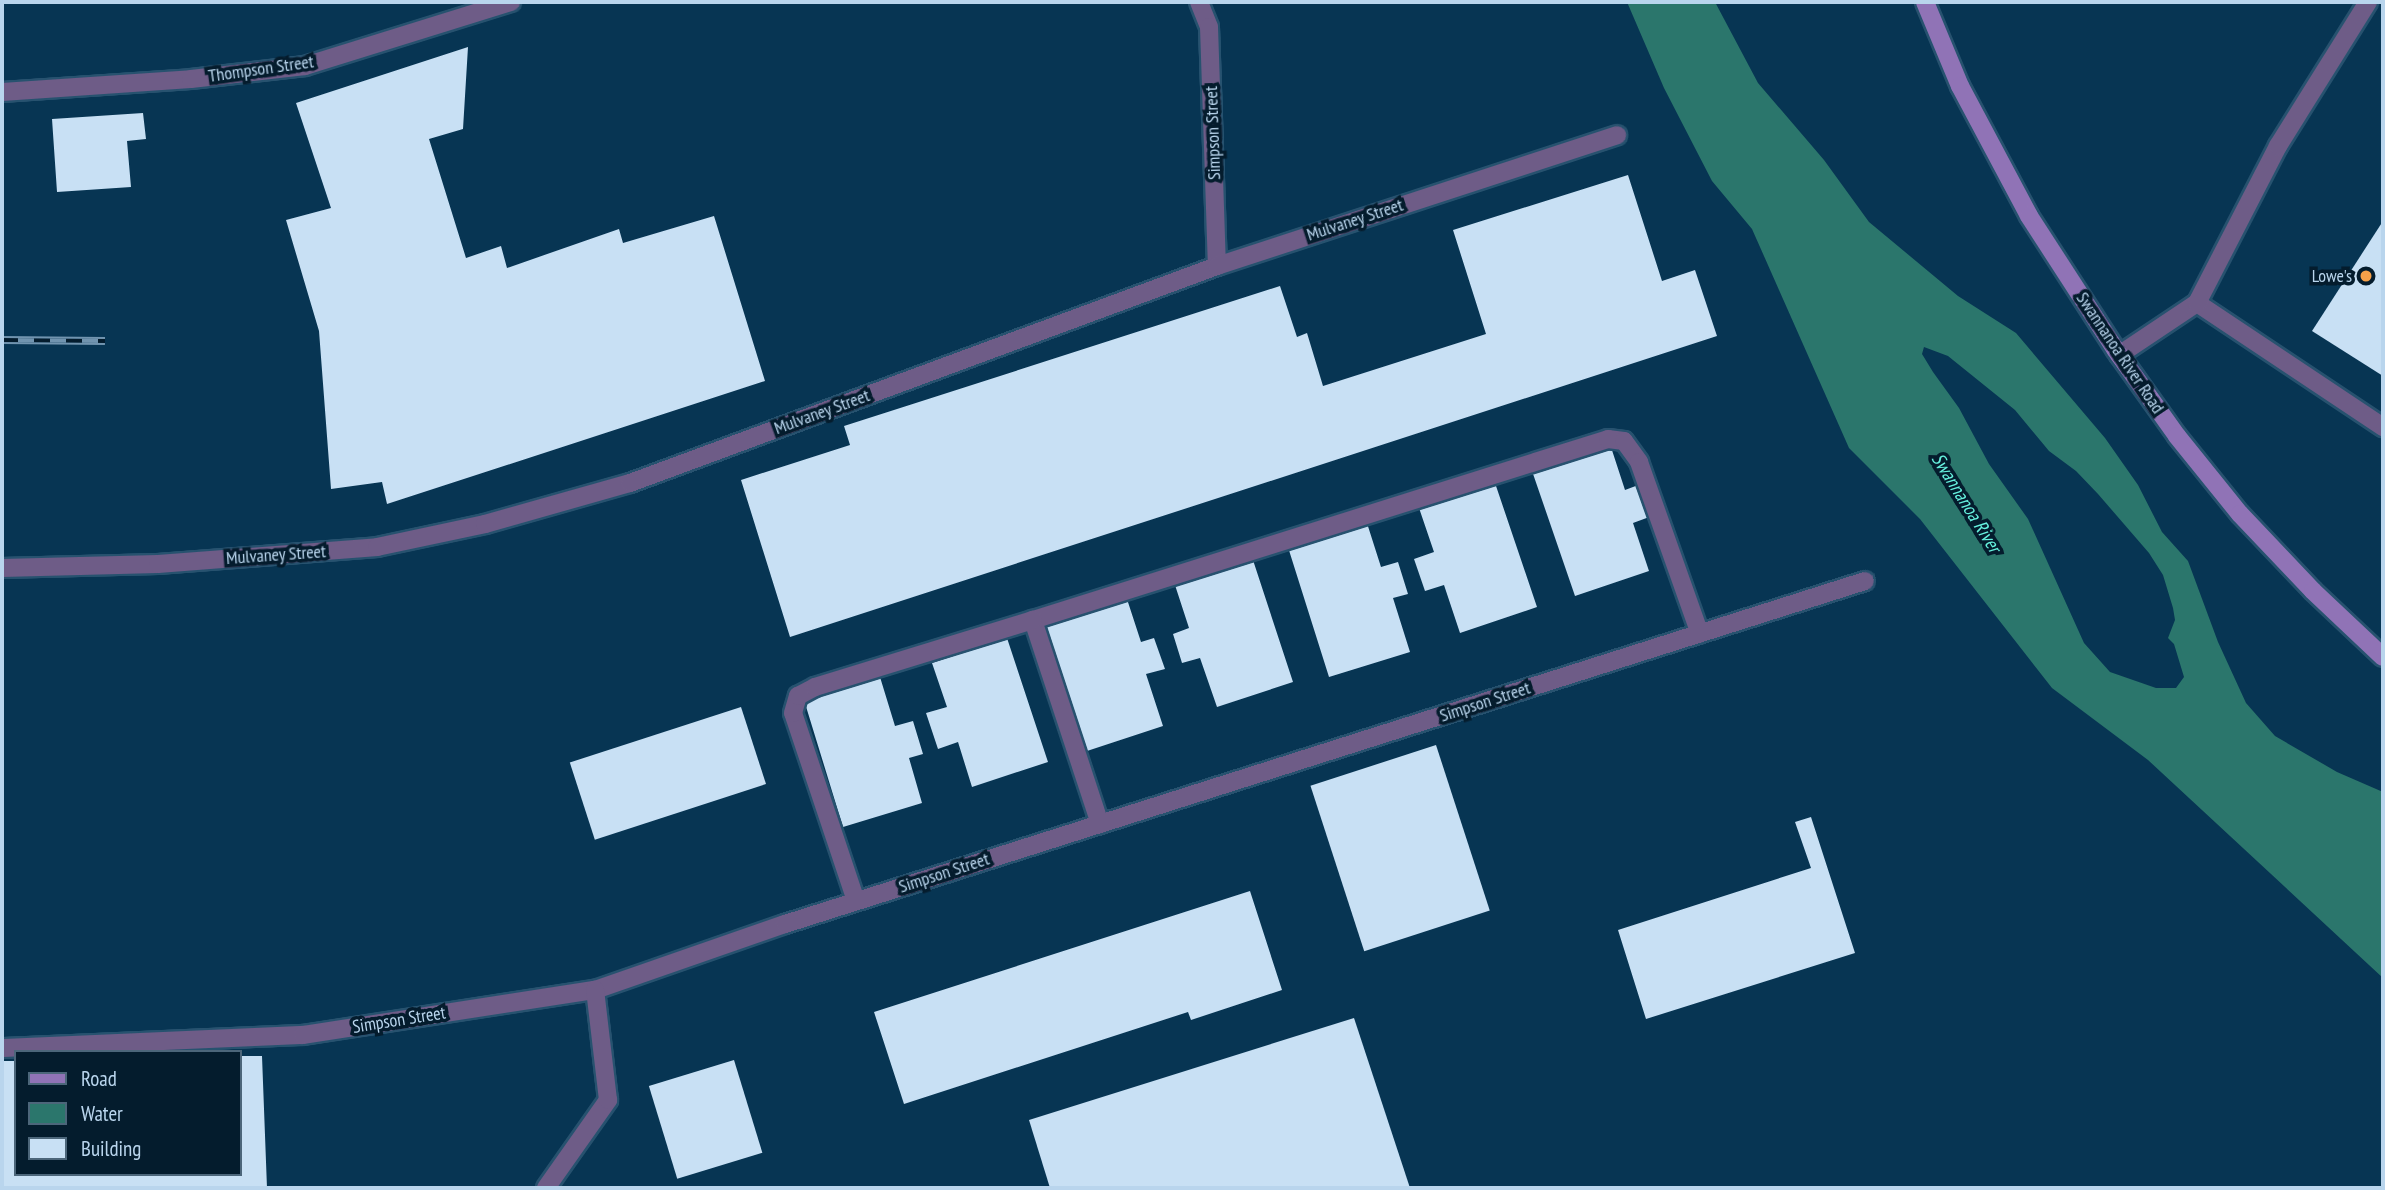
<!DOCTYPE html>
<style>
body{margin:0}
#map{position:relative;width:2385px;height:1190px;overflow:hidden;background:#073553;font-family:"PT Sans Narrow",sans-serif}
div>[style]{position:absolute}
.water>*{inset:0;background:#2b766c}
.building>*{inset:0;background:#c8e0f4;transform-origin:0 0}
.roads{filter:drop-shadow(2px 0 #27526f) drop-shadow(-2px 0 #27526f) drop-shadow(0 2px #27526f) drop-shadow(0 -2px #27526f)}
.service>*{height:18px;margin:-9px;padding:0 9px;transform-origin:9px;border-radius:9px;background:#6e5c87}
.minor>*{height:18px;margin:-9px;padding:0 9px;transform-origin:9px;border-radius:9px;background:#6e5c87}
.secondary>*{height:18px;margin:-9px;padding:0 9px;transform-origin:9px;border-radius:9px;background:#9073b6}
.rail>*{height:8px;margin-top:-4px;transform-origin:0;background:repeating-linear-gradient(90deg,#041c2d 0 16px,#7194af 0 32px);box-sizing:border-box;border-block:2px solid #7194af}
.dots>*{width:19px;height:19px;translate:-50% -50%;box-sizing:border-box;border:4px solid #041c2d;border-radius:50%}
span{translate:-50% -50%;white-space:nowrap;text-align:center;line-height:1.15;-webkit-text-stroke:7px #041c2d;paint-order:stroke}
.street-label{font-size:18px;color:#b9d5ed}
.poi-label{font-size:18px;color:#b9d5ed}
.right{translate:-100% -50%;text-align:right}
.water-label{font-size:19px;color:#66f1de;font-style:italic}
.frame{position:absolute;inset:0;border:4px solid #b9d5ed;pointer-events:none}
.legend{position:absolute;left:14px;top:1050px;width:228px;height:126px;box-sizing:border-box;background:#041c2d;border:2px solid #4c667a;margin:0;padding:9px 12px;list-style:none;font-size:21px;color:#b9d5ed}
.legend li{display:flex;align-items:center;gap:14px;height:35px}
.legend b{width:35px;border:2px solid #4c667a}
</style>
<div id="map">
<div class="water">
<div style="clip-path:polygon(evenodd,1627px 2px,1715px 2px,1758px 83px,1824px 160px,1869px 222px,1958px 296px,2016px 333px,2105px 438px,2138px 485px,2162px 532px,2188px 561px,2218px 642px,2246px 703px,2275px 736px,2337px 772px,2383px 792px,2383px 978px,2148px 760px,2052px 688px,1920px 519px,1849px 448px,1752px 229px,1712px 181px,1664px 88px,1627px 2px,1924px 347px,1948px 356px,2015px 410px,2049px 451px,2076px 471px,2098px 494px,2149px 553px,2163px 575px,2173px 608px,2175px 620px,2168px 638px,2174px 644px,2184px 677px,2176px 688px,2156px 688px,2110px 672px,2084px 643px,2028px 519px,1989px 464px,1959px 408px,1933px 372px,1922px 354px,1924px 347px)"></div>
</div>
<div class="building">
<div style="clip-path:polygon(468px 47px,463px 129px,429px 139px,466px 258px,501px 246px,507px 268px,619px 229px,623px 243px,714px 216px,765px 381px,387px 504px,382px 482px,331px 489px,319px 331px,286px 220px,331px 208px,296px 103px)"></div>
<div style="clip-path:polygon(143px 113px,146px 139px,127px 141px,131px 187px,57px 192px,52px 119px)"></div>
<div style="clip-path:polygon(1628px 175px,1662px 281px,1695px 270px,1717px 336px,790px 637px,741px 480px,850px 445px,844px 426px,1280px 286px,1297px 337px,1307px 333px,1323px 386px,1486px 334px,1453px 230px)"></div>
<div style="clip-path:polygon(2383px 221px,2383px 376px,2312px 331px)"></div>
<div style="clip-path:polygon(1609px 441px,1625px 490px,1641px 484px,1652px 516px,1633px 523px,1649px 571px,1575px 596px,1531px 468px)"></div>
<div style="clip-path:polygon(1494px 480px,1537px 607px,1460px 633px,1444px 585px,1425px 591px,1414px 559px,1434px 552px,1418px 505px)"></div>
<div style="clip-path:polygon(1366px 520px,1381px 567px,1398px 562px,1408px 594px,1393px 598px,1410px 652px,1329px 677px,1287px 544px)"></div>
<div style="clip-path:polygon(1252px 557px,1293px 682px,1217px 707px,1200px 658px,1182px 663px,1173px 634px,1189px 628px,1174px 582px)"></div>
<div style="clip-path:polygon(1126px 596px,1141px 642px,1154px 638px,1165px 669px,1146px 674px,1163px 726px,1087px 751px,1044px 623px)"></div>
<div style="clip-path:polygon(1007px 638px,1048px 762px,972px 787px,958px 742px,938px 749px,926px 713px,947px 707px,932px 663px)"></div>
<div style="clip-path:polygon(880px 677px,895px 726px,913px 721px,923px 754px,909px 758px,922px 803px,843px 827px,804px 700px)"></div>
<div style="left:741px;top:707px;width:81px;height:180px;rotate:72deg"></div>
<div style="left:1436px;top:745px;width:174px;height:132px;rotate:72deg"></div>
<div style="clip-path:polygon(1811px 817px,1855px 953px,1646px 1019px,1618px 930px,1811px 868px,1795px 822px)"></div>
<div style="clip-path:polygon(1250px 891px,1282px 990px,1191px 1020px,1188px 1012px,904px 1104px,874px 1012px)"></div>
<div style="clip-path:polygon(1354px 1018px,1410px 1188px,1050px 1188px,1029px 1120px)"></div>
<div style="clip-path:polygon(240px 1056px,262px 1056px,267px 1188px,2px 1188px,2px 1061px,16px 1061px,16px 1174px,240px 1174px)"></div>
<div style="left:734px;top:1060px;width:97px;height:89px;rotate:73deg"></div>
</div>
<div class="roads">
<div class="service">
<div style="left:2197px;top:303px;width:224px;rotate:33.7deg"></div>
<div style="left:2119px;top:355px;width:94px;rotate:-33.7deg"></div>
<div style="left:2197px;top:303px;width:177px;rotate:-62.7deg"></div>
<div style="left:2278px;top:146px;width:170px;rotate:-58deg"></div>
<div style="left:1100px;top:824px;width:215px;rotate:-108.2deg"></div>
<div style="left:1033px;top:620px;width:603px;rotate:-17.47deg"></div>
<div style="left:1608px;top:439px;width:16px;rotate:7deg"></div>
<div style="left:1624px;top:441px;width:26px;rotate:54deg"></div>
<div style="left:1639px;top:462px;width:182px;rotate:70.5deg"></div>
<div style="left:856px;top:901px;width:198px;rotate:-108.5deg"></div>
<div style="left:793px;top:713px;width:18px;rotate:-74deg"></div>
<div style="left:798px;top:696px;width:19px;rotate:-28deg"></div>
<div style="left:815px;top:687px;width:228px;rotate:-17.1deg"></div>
</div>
<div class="minor">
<div style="left:1199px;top:2px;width:27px;rotate:68deg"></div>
<div style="left:1209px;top:27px;width:239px;rotate:88.1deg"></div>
<div style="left:2px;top:92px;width:189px;rotate:-3.9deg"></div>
<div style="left:191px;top:79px;width:115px;rotate:-6.5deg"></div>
<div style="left:305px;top:66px;width:216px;rotate:-17.3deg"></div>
<div style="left:2px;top:568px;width:156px;rotate:-1.5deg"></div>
<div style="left:158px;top:564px;width:220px;rotate:-4.4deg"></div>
<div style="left:377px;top:547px;width:110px;rotate:-12deg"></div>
<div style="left:485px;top:524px;width:151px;rotate:-15.8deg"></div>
<div style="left:630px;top:483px;width:626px;rotate:-20.29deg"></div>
<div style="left:1217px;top:266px;width:421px;rotate:-18.1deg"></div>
<div style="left:2px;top:1048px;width:301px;rotate:-2.5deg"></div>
<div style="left:303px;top:1035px;width:295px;rotate:-8.8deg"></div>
<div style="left:595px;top:990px;width:201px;rotate:-19.2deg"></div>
<div style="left:785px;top:924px;width:1133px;rotate:-17.62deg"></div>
<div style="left:546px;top:1188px;width:108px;rotate:-54.8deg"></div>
<div style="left:608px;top:1100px;width:111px;rotate:-96.7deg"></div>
</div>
<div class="secondary">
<div style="left:1925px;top:2px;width:91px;rotate:67.4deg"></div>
<div style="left:1960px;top:86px;width:147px;rotate:62deg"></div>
<div style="left:2029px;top:216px;width:158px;rotate:57.1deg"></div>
<div style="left:2115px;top:349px;width:107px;rotate:54.5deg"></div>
<div style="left:2177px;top:436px;width:100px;rotate:51.1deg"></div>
<div style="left:2240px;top:514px;width:106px;rotate:46.5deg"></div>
<div style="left:2313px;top:591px;width:96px;rotate:43.3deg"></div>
</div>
</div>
<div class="rail">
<div style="left:2px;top:340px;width:103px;rotate:0.6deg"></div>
</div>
<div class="dots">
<div style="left:2366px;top:276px;background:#f7a149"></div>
</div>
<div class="street-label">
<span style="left:261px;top:69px;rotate:-8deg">Thompson Street</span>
<span style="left:1213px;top:133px;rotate:-92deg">Simpson Street</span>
<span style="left:1355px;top:220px;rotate:-18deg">Mulvaney Street</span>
<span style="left:2120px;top:353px;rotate:56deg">Swannanoa River Road</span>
<span style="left:822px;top:412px;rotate:-20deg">Mulvaney Street</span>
<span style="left:276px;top:555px;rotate:-4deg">Mulvaney Street</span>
<span style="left:1485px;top:702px;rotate:-18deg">Simpson Street</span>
<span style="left:944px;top:873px;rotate:-18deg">Simpson Street</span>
<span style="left:399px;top:1020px;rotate:-9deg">Simpson Street</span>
</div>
<div class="poi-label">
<span class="right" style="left:2352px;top:276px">Lowe's</span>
</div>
<div class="water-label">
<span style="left:1966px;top:503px;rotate:58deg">Swannanoa River</span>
</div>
<div class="frame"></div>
<ul class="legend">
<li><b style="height:9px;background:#9073b6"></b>Road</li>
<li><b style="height:19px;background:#2b766c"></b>Water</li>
<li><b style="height:19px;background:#c8e0f4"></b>Building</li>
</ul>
</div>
